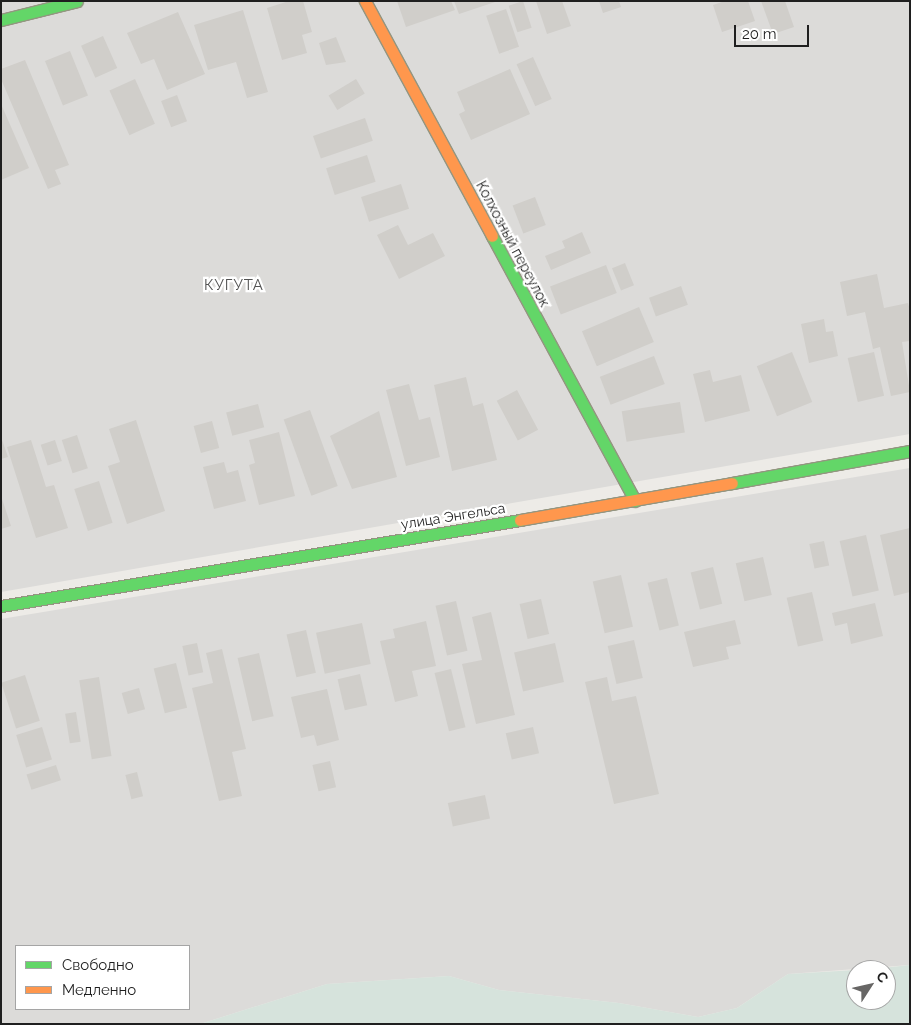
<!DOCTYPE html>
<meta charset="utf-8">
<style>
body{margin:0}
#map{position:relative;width:911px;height:1025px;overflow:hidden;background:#edebe7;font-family:Raleway,sans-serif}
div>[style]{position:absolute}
.residential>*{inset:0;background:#dcdbd9}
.wetland>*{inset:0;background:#d6e3dc}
.building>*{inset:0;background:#d0ceca;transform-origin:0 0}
.roads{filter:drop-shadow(1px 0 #939580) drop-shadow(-1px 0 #939580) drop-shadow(0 1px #939580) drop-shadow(0 -1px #939580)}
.fast>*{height:11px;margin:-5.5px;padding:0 5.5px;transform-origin:5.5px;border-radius:5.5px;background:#63d668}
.slow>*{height:11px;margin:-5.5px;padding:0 5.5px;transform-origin:5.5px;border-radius:5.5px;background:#ff974d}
span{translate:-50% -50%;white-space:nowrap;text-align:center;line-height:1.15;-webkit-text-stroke:4.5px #fff;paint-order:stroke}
.street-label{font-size:14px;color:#1f1f1f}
.neighbourhood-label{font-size:15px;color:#525252;letter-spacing:1px}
.frame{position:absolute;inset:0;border:2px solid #1f1f1f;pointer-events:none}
.legend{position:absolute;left:15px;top:945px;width:175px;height:65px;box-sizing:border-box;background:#fff;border:1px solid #a5a5a5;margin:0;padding:6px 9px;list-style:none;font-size:15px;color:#1f1f1f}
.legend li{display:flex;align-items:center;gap:10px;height:25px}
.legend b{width:25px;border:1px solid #a5a5a5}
.north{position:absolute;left:846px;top:960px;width:50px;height:50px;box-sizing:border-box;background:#fff;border:1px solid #a5a5a5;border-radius:50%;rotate:55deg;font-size:14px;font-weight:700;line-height:20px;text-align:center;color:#1f1f1f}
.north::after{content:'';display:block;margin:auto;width:18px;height:22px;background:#676665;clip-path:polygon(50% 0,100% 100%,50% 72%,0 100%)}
.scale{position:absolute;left:734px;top:25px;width:75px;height:22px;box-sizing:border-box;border:2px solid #1f1f1f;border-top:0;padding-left:6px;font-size:15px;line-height:18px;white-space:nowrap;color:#1f1f1f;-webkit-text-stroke:4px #fff;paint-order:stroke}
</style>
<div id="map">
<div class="residential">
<div style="clip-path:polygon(1px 1px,910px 1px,910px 434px,1px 592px)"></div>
<div style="clip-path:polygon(evenodd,910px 468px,910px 965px,788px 974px,737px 1008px,698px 1017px,619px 1003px,499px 990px,449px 976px,327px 984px,200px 1024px,1px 1024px,1px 619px,910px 468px,16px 946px,189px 946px,189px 1009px,16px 1009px,16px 946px)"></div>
</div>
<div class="wetland">
<div style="clip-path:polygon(910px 965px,910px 1024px,200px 1024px,327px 984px,449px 976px,499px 990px,619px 1003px,698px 1017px,737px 1008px,788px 974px,856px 970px,856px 1000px,886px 1000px,886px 970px,864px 970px)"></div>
</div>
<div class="building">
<div style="clip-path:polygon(289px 1px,303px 1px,312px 32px,302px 35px,307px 53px,282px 60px,267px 8px)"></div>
<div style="clip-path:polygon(397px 1px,451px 1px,455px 10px,406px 27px)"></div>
<div style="clip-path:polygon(454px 1px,495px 1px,495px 2px,459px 14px)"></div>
<div style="left:523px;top:1px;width:28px;height:15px;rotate:72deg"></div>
<div style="clip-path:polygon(536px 1px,562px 1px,571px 26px,547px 34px)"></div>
<div style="clip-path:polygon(599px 1px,619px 1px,621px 7px,603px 13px)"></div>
<div style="clip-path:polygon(725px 1px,748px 1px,755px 21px,722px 32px,713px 5px)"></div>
<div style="clip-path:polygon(761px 1px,785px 1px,794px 27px,773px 34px)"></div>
<div style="left:506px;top:9px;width:40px;height:21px;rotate:71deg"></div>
<div style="clip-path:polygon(243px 10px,268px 92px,247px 98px,236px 62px,208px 70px,194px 25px)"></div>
<div style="clip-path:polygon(178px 12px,205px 74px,167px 90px,154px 59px,141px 64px,127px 33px)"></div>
<div style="left:103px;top:36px;width:35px;height:24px;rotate:66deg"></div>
<div style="clip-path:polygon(336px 37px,346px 62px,326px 65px,319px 43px)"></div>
<div style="left:70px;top:51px;width:48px;height:27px;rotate:68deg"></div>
<div style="left:533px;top:57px;width:46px;height:18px;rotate:66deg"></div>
<div style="clip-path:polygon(25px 60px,69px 165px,55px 170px,61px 184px,48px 189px,1px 79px,1px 69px)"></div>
<div style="clip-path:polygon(510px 69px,530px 114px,471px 140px,459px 114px,465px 111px,457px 92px)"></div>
<div style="left:135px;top:79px;width:49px;height:28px;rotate:66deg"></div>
<div style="left:356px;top:79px;width:17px;height:32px;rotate:59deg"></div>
<div style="left:177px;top:95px;width:28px;height:17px;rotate:69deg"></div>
<div style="clip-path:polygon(1px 104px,29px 168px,1px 180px)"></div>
<div style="left:365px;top:118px;width:24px;height:55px;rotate:71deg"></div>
<div style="left:367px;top:155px;width:28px;height:43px;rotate:72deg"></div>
<div style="left:401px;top:184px;width:26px;height:42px;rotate:72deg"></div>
<div style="left:535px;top:197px;width:30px;height:24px;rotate:69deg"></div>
<div style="clip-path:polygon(398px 225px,408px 245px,433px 233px,445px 256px,399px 279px,377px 235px)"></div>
<div style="clip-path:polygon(582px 232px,591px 253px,551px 270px,545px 256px,565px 248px,562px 241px)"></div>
<div style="left:625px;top:263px;width:24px;height:14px;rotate:68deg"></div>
<div style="left:606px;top:265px;width:30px;height:60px;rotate:69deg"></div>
<div style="clip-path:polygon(877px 274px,884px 308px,908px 303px,910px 310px,910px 341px,902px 342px,910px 392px,891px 396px,880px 347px,873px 349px,865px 312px,847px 316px,840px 282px)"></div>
<div style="left:681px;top:286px;width:20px;height:34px;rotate:70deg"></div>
<div style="left:639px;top:307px;width:38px;height:62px;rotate:67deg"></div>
<div style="clip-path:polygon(824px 319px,826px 332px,833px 331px,838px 356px,809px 363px,801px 324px)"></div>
<div style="left:792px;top:352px;width:54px;height:38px;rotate:68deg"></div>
<div style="left:874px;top:352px;width:45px;height:27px;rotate:77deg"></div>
<div style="left:654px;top:356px;width:30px;height:58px;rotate:69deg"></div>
<div style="clip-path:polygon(710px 370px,713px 382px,741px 375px,750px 411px,705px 422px,693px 374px)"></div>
<div style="clip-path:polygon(466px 377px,473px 406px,483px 403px,497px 460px,452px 471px,434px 385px)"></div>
<div style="clip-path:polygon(409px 384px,419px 420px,430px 417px,440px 457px,406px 466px,386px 390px)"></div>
<div style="left:517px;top:390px;width:45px;height:23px;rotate:62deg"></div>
<div style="left:680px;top:402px;width:31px;height:59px;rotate:81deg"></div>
<div style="left:258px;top:404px;width:24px;height:33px;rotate:75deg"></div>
<div style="left:310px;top:410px;width:81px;height:28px;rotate:70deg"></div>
<div style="clip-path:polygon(379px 411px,397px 477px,352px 489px,330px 436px)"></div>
<div style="clip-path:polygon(136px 420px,165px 511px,127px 524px,108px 466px,120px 462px,109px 429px)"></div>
<div style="left:212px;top:421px;width:28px;height:19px;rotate:75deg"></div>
<div style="clip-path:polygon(279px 432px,295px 496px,259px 505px,249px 465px,255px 463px,249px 440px)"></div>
<div style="left:77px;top:435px;width:35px;height:16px;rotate:72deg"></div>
<div style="clip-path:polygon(1px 437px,8px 457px,1px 459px)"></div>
<div style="clip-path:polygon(31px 440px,46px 487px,54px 485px,68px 528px,36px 538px,7px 447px)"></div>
<div style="left:55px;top:440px;width:22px;height:15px;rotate:72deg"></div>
<div style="clip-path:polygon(224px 462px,227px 473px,238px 470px,246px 501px,214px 509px,203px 467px)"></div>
<div style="left:99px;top:481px;width:44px;height:26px;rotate:72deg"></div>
<div style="clip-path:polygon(1px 496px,11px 526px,1px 529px)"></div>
<div style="clip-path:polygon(910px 528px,910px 592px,894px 596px,880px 535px)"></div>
<div style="left:866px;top:535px;width:57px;height:27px;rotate:77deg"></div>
<div style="left:824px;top:541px;width:25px;height:15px;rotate:78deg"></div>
<div style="left:763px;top:557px;width:39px;height:28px;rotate:77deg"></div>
<div style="left:713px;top:567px;width:38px;height:23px;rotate:76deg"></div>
<div style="left:621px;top:575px;width:53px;height:29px;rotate:77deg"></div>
<div style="left:667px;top:578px;width:49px;height:20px;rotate:76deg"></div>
<div style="left:812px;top:592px;width:50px;height:26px;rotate:77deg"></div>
<div style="left:541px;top:599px;width:36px;height:22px;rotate:77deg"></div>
<div style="left:456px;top:601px;width:51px;height:21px;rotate:77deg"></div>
<div style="clip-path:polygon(875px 603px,883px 636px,851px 644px,847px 623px,835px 626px,832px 613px)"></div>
<div style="clip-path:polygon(491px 612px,515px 715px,476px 724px,462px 664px,482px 660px,472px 617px)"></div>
<div style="clip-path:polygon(735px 620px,741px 644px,726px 647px,729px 659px,693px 667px,684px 632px)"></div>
<div style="clip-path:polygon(426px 621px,436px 666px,412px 671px,418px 696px,395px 702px,380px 641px,395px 638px,393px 629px)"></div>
<div style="left:362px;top:623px;width:42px;height:47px;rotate:78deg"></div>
<div style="left:306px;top:630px;width:44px;height:20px;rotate:77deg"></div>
<div style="left:634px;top:640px;width:39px;height:27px;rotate:77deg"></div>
<div style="left:197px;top:643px;width:30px;height:15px;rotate:78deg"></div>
<div style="left:555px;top:643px;width:40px;height:42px;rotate:77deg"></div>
<div style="clip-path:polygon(222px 649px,246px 749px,232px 752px,242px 796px,219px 801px,192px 688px,213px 683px,206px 653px)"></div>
<div style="left:259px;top:653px;width:65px;height:22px;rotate:77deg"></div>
<div style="left:176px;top:663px;width:46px;height:23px;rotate:76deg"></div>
<div style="left:451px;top:669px;width:60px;height:17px;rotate:76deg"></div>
<div style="left:360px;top:674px;width:32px;height:23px;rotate:77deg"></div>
<div style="left:25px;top:675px;width:48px;height:25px;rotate:72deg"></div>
<div style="left:99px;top:677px;width:80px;height:20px;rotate:81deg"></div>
<div style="clip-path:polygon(607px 677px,612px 701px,636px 696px,659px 794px,614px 804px,585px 682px)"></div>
<div style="left:139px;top:688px;width:22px;height:18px;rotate:74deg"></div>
<div style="clip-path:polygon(327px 689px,339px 740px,317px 746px,314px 735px,301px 738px,291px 697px)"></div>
<div style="left:76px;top:712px;width:30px;height:11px;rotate:81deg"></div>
<div style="left:42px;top:727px;width:34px;height:27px;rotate:73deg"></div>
<div style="left:533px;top:727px;width:27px;height:28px;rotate:77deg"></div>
<div style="left:330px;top:761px;width:27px;height:18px;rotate:77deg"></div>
<div style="left:56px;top:765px;width:16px;height:31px;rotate:72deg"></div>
<div style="left:137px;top:772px;width:25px;height:12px;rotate:76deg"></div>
<div style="left:485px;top:795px;width:24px;height:38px;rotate:78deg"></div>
</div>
<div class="roads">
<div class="fast">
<div style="left:1px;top:20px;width:78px;rotate:-14deg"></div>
<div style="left:492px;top:236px;width:301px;rotate:61.6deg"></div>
<div style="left:732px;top:483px;width:181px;rotate:-10.2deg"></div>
<div style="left:1px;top:606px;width:526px;rotate:-9.41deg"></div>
</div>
<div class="slow">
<div style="left:365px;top:1px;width:267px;rotate:61.6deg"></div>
<div style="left:520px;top:520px;width:215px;rotate:-9.9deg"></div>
</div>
</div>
<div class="street-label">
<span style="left:513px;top:244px;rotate:62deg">Колхозный переулок</span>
<span style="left:453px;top:516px;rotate:-9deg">улица Энгельса</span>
</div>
<div class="neighbourhood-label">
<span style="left:234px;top:286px">КУГУТА</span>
</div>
<div class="frame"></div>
<ul class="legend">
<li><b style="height:6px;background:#63d668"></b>Свободно</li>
<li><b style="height:6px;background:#ff974d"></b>Медленно</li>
</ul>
<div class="north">С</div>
<div class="scale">20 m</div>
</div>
